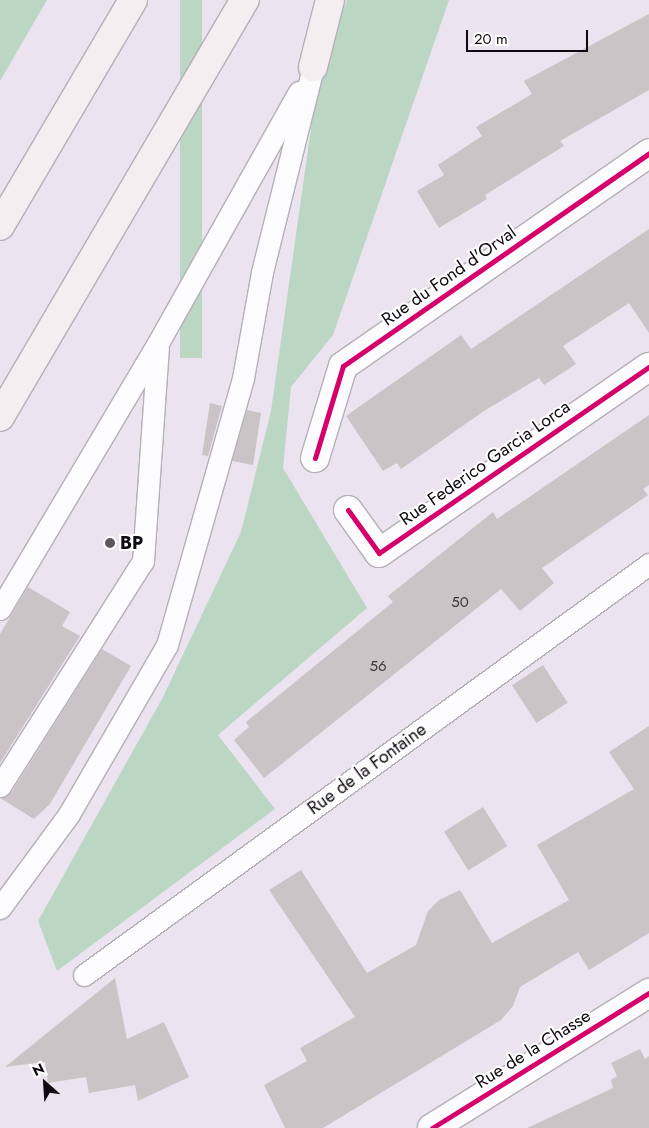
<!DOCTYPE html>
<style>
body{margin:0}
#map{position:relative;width:649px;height:1128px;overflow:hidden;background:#ebe3ef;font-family:Jost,sans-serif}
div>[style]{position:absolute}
.green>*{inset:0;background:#bcd6c4;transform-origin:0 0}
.building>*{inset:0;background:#cbc4c6;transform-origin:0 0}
.roads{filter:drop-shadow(1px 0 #b5afb8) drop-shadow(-1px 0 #b5afb8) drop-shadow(0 1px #b5afb8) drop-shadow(0 -1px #b5afb8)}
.service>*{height:21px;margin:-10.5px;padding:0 10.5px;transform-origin:10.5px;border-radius:10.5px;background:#fcfbfd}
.minor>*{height:28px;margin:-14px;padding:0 14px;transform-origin:14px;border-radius:14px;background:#fcfbfd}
.motorway>*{height:28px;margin:-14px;padding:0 14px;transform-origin:14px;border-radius:14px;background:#f4eef1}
.cycleway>*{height:5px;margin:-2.5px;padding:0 2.5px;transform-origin:2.5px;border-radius:2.5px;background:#d6006c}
.dots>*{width:14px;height:14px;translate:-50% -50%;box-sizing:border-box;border:2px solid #fff;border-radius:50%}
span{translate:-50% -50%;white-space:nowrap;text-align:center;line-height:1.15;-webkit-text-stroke:4px #fff;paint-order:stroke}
.number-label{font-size:15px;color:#3e383e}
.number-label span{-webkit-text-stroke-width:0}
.street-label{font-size:18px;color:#0f0a11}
.poi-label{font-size:18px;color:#0f0a11;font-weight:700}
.left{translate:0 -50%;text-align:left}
.north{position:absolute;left:20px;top:1058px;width:50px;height:50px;-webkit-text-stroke:4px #fff;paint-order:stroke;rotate:334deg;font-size:14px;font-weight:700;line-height:20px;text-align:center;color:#0f0a11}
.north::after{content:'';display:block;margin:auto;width:18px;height:22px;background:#0f0a11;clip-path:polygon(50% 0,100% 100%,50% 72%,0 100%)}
.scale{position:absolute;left:466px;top:30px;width:122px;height:22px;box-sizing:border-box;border:2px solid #0f0a11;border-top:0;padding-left:6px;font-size:15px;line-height:18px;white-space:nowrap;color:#0f0a11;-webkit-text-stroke:4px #fff;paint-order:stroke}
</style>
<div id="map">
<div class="green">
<div style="clip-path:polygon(0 0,47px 0,0 81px)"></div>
<div style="left:180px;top:0;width:22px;height:358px"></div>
<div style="clip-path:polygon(347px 0,449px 0,333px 335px,291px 387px,283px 468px,367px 608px,218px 735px,275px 809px,57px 971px,38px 921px,163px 697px,241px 532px,271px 411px,319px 72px)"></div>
</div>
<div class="building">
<div style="clip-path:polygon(649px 14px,649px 90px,560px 141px,564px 146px,485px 195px,487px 199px,439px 228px,417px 191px,444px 175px,438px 165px,482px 136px,476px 127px,532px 94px,524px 81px)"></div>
<div style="clip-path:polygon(649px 229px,649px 333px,629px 303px,563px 346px,576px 364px,544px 385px,539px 378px,484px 411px,401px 469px,397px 463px,383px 471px,346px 416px,461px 335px,471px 349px)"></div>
<div style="clip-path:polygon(210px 403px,222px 406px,208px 456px,202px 455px)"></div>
<div style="clip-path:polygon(247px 410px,261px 413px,253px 465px,232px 461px)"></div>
<div style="clip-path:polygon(649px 415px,649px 485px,643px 489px,648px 495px,542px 568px,554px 583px,520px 611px,501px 589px,264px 778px,234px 740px,249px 727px,246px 722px,393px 602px,388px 596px,493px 512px,497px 519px)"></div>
<div style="clip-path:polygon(28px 587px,70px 612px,62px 626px,80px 636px,0 763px,0 634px)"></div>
<div style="clip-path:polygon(102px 649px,131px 666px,50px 804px,34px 819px,0 798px,11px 793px)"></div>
<div style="left:543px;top:665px;width:45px;height:37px;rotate:57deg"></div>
<div style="clip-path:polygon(649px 726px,649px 933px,589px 970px,578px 952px,520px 987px,513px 1006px,501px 1020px,323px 1128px,285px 1128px,264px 1085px,307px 1061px,300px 1048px,355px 1017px,269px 890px,301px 870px,367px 973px,416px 945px,428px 911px,439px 900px,460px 890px,492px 943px,569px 900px,537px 845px,634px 789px,609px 752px)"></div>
<div style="left:483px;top:807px;width:46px;height:46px;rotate:58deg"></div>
<div style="clip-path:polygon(115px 978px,127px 1039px,164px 1022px,189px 1077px,138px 1101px,135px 1085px,89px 1093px,86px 1077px,48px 1083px,45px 1062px,5px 1067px)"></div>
<div style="clip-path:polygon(640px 1049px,645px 1059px,649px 1056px,649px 1128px,527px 1128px,613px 1088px,611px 1080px,617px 1076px,611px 1063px)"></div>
</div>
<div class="roads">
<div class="service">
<div style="left:0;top:609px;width:309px;rotate:-59.3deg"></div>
<div style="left:158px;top:343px;width:288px;rotate:-60.7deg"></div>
<div style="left:0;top:786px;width:267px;rotate:-57.6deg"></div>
<div style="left:143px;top:561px;width:214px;rotate:-86deg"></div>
<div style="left:0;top:908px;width:117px;rotate:-53.7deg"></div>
<div style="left:69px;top:814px;width:195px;rotate:-59.9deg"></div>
<div style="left:167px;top:645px;width:278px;rotate:-74.1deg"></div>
<div style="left:243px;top:378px;width:108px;rotate:-79.8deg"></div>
<div style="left:262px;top:272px;width:211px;rotate:-76deg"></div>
<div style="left:84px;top:975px;width:699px;rotate:-36.03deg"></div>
</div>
<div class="minor">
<div style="left:315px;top:458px;width:96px;rotate:-73.1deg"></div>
<div style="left:343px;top:366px;width:373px;rotate:-34.8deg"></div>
<div style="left:348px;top:510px;width:53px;rotate:54.2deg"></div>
<div style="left:379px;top:553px;width:328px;rotate:-34.6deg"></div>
<div style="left:432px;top:1128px;width:256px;rotate:-31.9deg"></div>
</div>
<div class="motorway">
<div style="left:313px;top:67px;width:69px;rotate:-75.8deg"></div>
<div style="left:0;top:226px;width:262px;rotate:-59.5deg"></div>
<div style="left:0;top:417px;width:484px;rotate:-59.6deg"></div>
</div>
</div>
<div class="cycleway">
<div style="left:315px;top:458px;width:96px;rotate:-73.1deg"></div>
<div style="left:343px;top:366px;width:373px;rotate:-34.8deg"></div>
<div style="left:348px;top:510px;width:53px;rotate:54.2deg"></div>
<div style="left:379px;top:553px;width:328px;rotate:-34.6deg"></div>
<div style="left:432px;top:1128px;width:256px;rotate:-31.9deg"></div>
</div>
<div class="dots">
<div style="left:110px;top:543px;background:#5c565f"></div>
</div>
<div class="number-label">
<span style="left:460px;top:603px">50</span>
<span style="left:378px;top:667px">56</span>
</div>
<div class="street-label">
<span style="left:449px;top:276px;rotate:-35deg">Rue du Fond d'Orval</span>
<span style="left:485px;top:463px;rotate:-35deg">Rue Federico Garcia Lorca</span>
<span style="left:367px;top:769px;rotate:-36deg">Rue de la Fontaine</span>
<span style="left:533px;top:1049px;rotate:-32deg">Rue de la Chasse</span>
</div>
<div class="poi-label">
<span class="left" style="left:120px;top:543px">BP</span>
</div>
<div class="north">N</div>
<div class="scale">20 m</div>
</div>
